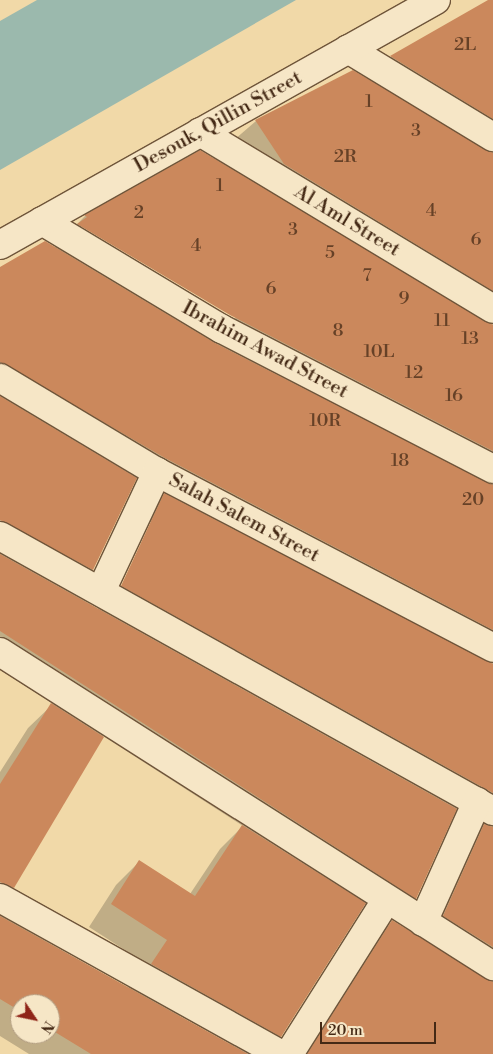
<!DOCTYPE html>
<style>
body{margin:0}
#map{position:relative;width:493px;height:1054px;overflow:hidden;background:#f1d9a8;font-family:"Libre Bodoni",serif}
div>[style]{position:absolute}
.water>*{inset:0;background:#9bb9ad}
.shadow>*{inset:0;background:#0003}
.building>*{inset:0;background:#cb885c}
.roads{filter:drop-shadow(1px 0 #6f553a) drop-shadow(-1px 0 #6f553a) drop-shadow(0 1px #6f553a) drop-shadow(0 -1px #6f553a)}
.street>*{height:28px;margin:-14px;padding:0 14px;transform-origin:14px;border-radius:14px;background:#f6e6c6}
.secondary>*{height:28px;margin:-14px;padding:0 14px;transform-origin:14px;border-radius:14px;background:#f6e6c6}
span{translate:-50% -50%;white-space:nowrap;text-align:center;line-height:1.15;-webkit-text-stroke:5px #f6e6c6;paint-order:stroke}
.number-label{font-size:18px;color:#664127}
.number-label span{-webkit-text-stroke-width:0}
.street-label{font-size:20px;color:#442915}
.north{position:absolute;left:10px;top:994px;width:50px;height:50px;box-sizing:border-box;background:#f6e6c6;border:1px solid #af9a7f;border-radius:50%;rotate:124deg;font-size:14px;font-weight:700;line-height:20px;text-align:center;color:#442915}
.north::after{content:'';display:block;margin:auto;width:18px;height:22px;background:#8f2418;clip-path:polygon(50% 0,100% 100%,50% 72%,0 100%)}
.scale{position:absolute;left:320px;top:1022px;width:116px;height:22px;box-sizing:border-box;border:2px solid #442915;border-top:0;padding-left:6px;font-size:15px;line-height:18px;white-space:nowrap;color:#442915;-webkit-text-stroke:4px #f6e6c6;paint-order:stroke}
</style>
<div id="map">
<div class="water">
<div style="clip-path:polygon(37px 0,296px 0,0 170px,0 21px)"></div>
</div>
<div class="shadow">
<div style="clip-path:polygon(evenodd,490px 0,493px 0,493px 1054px,300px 1054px,369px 945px,392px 922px,420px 940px,461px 849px,482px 828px,477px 821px,456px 809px,415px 898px,392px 921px,364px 904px,280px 1036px,262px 1054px,220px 1054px,230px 1044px,180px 1016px,156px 1054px,29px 1054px,0 1036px,0 915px,128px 988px,145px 963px,89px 927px,116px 885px,139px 862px,190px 894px,220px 849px,243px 826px,103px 736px,13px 887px,0 901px,0 772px,28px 728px,53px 704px,0 670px,0 269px,54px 248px,85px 216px,200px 152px,212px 159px,256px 121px,367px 80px,391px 57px,490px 0,82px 226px,236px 317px,234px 320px,81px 227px,82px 226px,490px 0,135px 478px,165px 494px,141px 518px,98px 609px,70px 592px,92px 570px,135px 478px,490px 0,149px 522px,152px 522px,119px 592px,117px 591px,149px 522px,490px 0,20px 1004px,50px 1004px,50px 1034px,20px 1034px,20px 1004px)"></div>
</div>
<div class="building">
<div style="clip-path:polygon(488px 0,493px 0,493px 119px,390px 56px)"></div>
<div style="clip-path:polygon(353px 70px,493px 153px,493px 291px,284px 164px,255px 120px)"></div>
<div style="clip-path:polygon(200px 150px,493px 325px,493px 451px,230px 315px,77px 224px,87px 217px,84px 215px)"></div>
<div style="clip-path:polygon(45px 241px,215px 343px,493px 485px,493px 630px,165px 458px,0 362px,0 267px)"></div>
<div style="clip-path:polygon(0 396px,137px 478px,93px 570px,0 520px)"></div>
<div style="clip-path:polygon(164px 493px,493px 664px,493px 793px,121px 586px)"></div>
<div style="clip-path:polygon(0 554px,457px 809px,416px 899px,0 631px)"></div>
<div style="clip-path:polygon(51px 703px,104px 737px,14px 888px,0 882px,0 784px)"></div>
<div style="clip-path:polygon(484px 824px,493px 827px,493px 947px,443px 916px)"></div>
<div style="clip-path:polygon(242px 825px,366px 903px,281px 1037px,151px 964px,167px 940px,111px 904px,139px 860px,195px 896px)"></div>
<div style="clip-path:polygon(0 916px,248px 1054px,91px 1054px,50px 1029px,50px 1004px,20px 1004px,20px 1011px,0 999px)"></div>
<div style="clip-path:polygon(392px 920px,493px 982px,493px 1054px,307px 1054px)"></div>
</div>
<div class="roads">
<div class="street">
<div style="left:348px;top:49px;width:170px;rotate:31.3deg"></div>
<div style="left:200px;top:132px;width:342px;rotate:31.1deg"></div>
<div style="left:42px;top:221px;width:210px;rotate:31deg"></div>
<div style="left:222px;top:329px;width:305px;rotate:27.3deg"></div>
<div style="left:0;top:378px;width:183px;rotate:30.9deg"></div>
<div style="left:157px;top:472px;width:379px;rotate:27.6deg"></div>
<div style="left:0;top:536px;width:565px;rotate:29.15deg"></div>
<div style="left:101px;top:591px;width:132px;rotate:-64.8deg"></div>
<div style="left:0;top:652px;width:585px;rotate:32.49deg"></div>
<div style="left:0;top:898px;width:321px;rotate:29.1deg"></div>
<div style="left:423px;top:922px;width:132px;rotate:-65.8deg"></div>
<div style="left:289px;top:1054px;width:183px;rotate:-57.7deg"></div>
</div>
<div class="secondary">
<div style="left:0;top:245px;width:500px;rotate:-29.33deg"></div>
</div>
</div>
<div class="number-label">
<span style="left:465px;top:45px">2L</span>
<span style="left:369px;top:102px">1</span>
<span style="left:416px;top:131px">3</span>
<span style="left:345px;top:157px">2R</span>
<span style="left:220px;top:186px">1</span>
<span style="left:431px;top:211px">4</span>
<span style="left:139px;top:213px">2</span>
<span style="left:293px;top:230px">3</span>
<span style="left:476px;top:240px">6</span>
<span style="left:196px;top:246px">4</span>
<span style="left:330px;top:253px">5</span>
<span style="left:367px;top:276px">7</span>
<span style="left:271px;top:289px">6</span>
<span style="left:404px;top:299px">9</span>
<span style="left:442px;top:321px">11</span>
<span style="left:338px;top:331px">8</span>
<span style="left:470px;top:339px">13</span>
<span style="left:379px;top:352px">10L</span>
<span style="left:414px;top:373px">12</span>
<span style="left:454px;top:396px">16</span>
<span style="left:325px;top:421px">10R</span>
<span style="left:400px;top:461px">18</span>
<span style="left:473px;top:500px">20</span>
</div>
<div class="street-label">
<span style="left:218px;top:122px;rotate:-29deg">Desouk, Qillin Street</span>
<span style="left:347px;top:221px;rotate:31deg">Al Aml Street</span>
<span style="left:265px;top:350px;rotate:28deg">Ibrahim Awad Street</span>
<span style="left:244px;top:518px;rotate:28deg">Salah Salem Street</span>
</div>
<div class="north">N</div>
<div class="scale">20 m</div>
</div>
